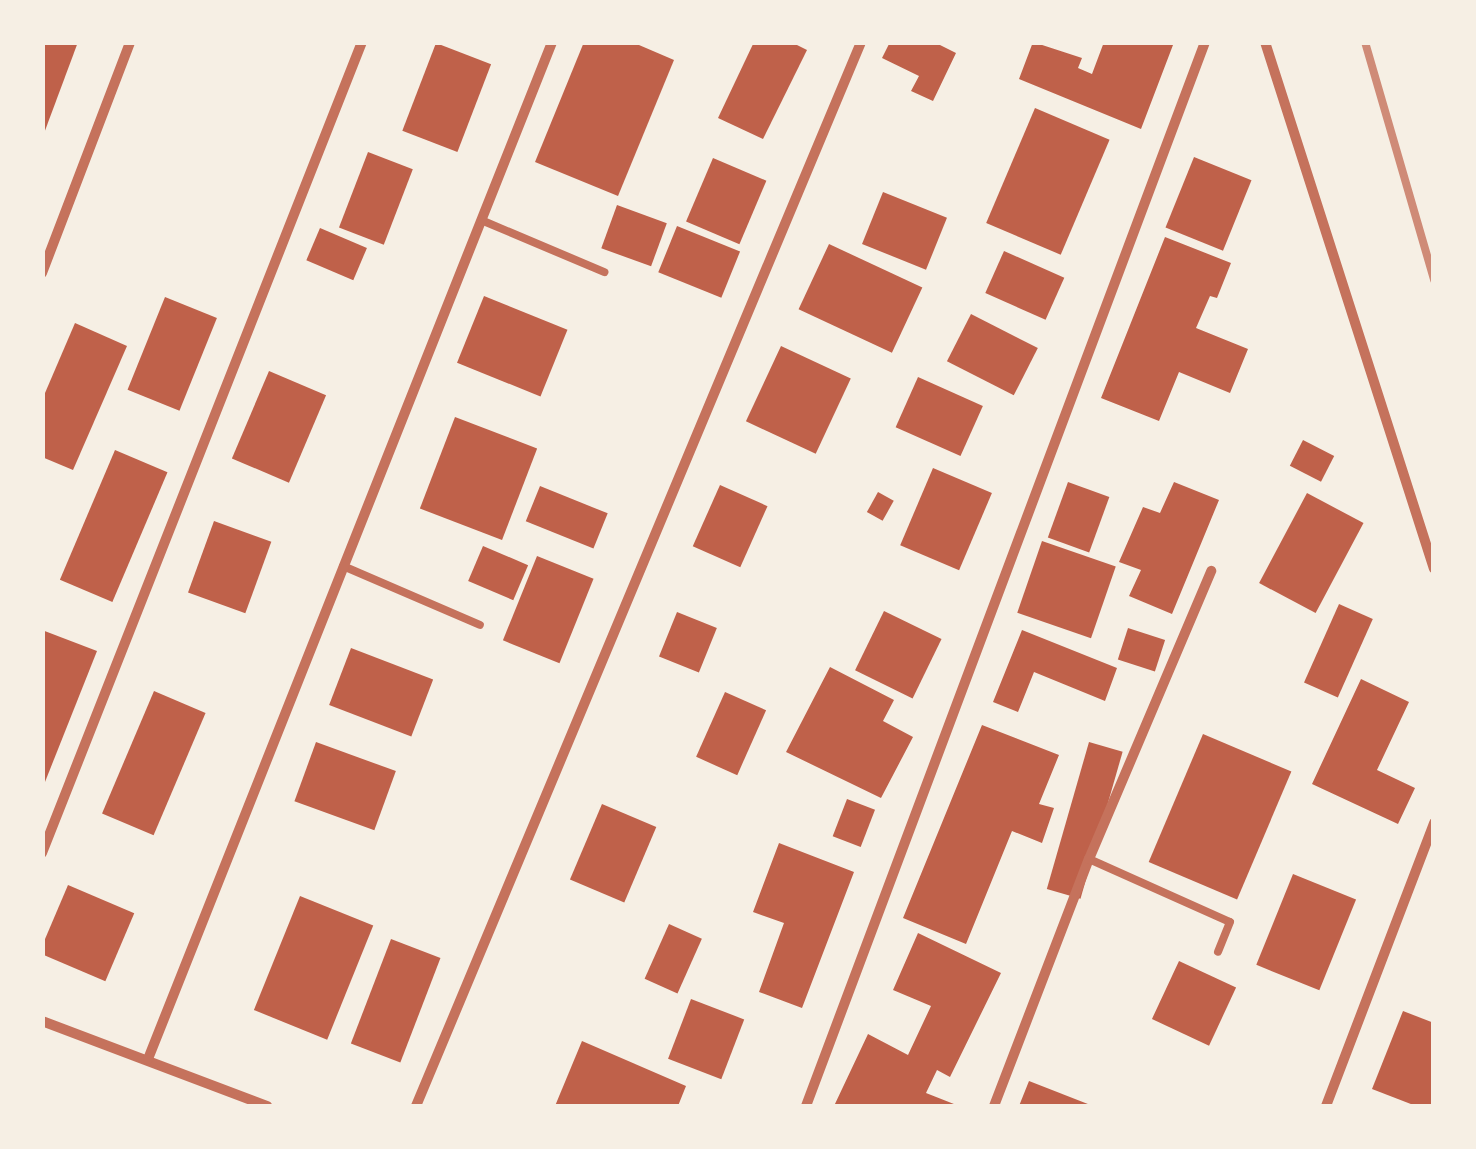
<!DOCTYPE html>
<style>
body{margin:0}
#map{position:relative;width:1476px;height:1149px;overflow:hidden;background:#f6efe4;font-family:"Noto Sans",sans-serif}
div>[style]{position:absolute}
.building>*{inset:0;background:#bf614a;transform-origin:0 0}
.service>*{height:8px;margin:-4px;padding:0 4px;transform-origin:4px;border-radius:4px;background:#c5725c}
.minor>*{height:10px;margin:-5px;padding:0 5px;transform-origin:5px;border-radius:5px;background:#c5725c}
.rail>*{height:8px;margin:-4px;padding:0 4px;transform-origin:4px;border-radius:4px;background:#cf8b77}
span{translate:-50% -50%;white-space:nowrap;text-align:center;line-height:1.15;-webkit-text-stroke:10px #f6efe4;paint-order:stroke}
.frame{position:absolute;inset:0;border:45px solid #f6efe4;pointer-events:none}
</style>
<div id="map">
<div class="building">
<div style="clip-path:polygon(42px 42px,78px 42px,43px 136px,42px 136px)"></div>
<div style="clip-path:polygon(584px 42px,632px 42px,674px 60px,618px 196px,535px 162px)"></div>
<div style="clip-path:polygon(754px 42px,791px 42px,807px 50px,763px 139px,718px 118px)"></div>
<div style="clip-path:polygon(890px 42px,934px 42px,956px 53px,933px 101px,911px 91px,919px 76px,882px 58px)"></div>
<div style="clip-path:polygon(1033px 42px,1082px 58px,1078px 68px,1092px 74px,1104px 42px,1173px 45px,1141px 129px,1019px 79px)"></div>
<div style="left:436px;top:43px;width:59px;height:94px;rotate:21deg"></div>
<div style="left:1035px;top:108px;width:81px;height:125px;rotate:23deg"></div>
<div style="left:368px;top:152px;width:48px;height:81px;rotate:21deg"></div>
<div style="left:1194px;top:157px;width:62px;height:76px;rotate:22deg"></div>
<div style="left:713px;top:158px;width:58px;height:69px;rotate:23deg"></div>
<div style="left:883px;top:192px;width:69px;height:56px;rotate:22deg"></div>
<div style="left:617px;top:205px;width:53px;height:46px;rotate:20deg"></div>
<div style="left:677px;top:226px;width:68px;height:50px;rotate:22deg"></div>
<div style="left:320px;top:228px;width:51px;height:35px;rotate:23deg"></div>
<div style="clip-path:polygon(1165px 237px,1231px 263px,1217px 298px,1210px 296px,1196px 328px,1248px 349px,1230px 393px,1179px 372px,1159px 421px,1101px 398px)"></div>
<div style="left:829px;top:244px;width:103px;height:72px;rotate:25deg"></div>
<div style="left:1004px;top:251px;width:66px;height:46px;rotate:24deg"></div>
<div style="left:484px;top:296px;width:90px;height:72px;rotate:22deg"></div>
<div style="left:165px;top:297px;width:56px;height:100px;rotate:22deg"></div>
<div style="left:971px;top:314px;width:75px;height:53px;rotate:27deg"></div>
<div style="clip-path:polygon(75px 323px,127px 346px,73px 470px,42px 457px,42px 400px)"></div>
<div style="left:781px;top:346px;width:77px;height:83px;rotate:25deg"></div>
<div style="left:269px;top:371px;width:62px;height:95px;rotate:23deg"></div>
<div style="left:918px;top:377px;width:71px;height:55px;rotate:24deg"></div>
<div style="left:455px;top:417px;width:88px;height:98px;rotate:21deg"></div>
<div style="left:1303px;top:440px;width:35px;height:29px;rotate:27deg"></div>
<div style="left:115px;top:450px;width:57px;height:141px;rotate:23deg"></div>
<div style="left:933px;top:468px;width:64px;height:84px;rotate:23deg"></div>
<div style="left:1068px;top:482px;width:44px;height:59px;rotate:20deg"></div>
<div style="clip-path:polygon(1174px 482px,1219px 500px,1172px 614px,1129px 596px,1141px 570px,1119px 562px,1143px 507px,1160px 513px)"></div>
<div style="left:720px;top:485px;width:52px;height:67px;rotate:24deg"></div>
<div style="left:540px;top:486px;width:73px;height:38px;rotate:22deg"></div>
<div style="left:878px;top:492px;width:18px;height:23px;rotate:29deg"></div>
<div style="left:1307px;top:493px;width:64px;height:102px;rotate:28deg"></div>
<div style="left:214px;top:521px;width:61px;height:76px;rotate:20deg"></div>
<div style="left:1042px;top:541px;width:78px;height:76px;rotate:19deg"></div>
<div style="left:483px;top:546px;width:49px;height:38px;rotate:23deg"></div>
<div style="left:537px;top:556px;width:61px;height:91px;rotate:22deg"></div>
<div style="left:1339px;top:604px;width:37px;height:86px;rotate:24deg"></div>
<div style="left:884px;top:611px;width:64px;height:66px;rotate:26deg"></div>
<div style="left:677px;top:612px;width:43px;height:48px;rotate:22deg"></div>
<div style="left:1128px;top:628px;width:39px;height:33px;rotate:18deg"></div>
<div style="clip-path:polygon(42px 630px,97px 651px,43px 787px,42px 787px)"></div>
<div style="clip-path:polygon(1022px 630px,1117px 668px,1105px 701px,1034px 672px,1018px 712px,993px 702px)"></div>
<div style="left:351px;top:648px;width:88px;height:61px;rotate:21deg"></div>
<div style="clip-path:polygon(830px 667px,894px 700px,883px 721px,913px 737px,881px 798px,786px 752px)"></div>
<div style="clip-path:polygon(1361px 679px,1409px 702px,1377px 770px,1415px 788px,1398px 824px,1312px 784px)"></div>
<div style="left:154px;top:691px;width:56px;height:133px;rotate:23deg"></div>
<div style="left:725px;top:692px;width:45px;height:71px;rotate:24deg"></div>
<div style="clip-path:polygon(982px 725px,1059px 755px,1039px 804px,1054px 808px,1042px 843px,1012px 831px,966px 944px,903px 918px)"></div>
<div style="left:1203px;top:734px;width:96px;height:139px;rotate:23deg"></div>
<div style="left:316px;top:742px;width:85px;height:63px;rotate:20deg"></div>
<div style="left:1089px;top:742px;width:35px;height:153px;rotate:16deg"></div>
<div style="left:847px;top:799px;width:30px;height:40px;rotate:21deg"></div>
<div style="left:602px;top:804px;width:59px;height:82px;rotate:23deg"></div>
<div style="clip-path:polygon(779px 843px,854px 872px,802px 1008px,759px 992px,784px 923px,753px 912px)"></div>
<div style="left:1293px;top:874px;width:68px;height:98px;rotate:22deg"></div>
<div style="left:68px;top:885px;width:72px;height:74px;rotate:23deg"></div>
<div style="left:300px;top:896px;width:79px;height:123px;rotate:22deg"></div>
<div style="left:669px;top:924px;width:36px;height:60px;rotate:24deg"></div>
<div style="clip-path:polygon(918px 933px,1001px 973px,950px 1077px,937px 1070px,926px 1093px,959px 1106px,834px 1106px,868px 1034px,908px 1055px,931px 1006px,893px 990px)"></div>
<div style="left:391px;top:939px;width:53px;height:112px;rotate:21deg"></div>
<div style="left:1179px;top:961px;width:63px;height:64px;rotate:25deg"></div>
<div style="left:691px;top:999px;width:57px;height:64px;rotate:21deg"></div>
<div style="clip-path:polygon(1403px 1011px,1434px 1023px,1434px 1106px,1416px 1106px,1372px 1089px)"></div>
<div style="clip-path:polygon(582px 1041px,686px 1086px,678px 1106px,555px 1106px)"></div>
<div style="clip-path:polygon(1029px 1081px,1093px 1106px,1019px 1106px)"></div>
</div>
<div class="service">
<div style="left:481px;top:220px;width:134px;rotate:22.9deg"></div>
<div style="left:343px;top:566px;width:149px;rotate:23.3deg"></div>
<div style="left:1089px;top:859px;width:154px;rotate:24.1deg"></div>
<div style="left:1230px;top:922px;width:32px;rotate:112deg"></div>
</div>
<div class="minor">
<div style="left:1265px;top:42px;width:553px;rotate:72.22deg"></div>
<div style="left:42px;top:273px;width:247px;rotate:-69.1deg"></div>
<div style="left:42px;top:853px;width:872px;rotate:-68.47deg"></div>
<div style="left:42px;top:1021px;width:241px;rotate:20.7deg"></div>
<div style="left:148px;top:1059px;width:1094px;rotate:-68.33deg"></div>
<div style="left:416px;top:1106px;width:1153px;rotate:-67.3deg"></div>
<div style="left:806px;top:1106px;width:1136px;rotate:-69.44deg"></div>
<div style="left:994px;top:1106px;width:265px;rotate:-69deg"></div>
<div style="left:1089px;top:859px;width:313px;rotate:-67deg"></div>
<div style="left:1326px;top:1106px;width:303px;rotate:-69.1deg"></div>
</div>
<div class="rail">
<div style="left:1365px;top:42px;width:248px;rotate:73.8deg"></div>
</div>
<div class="frame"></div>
</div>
